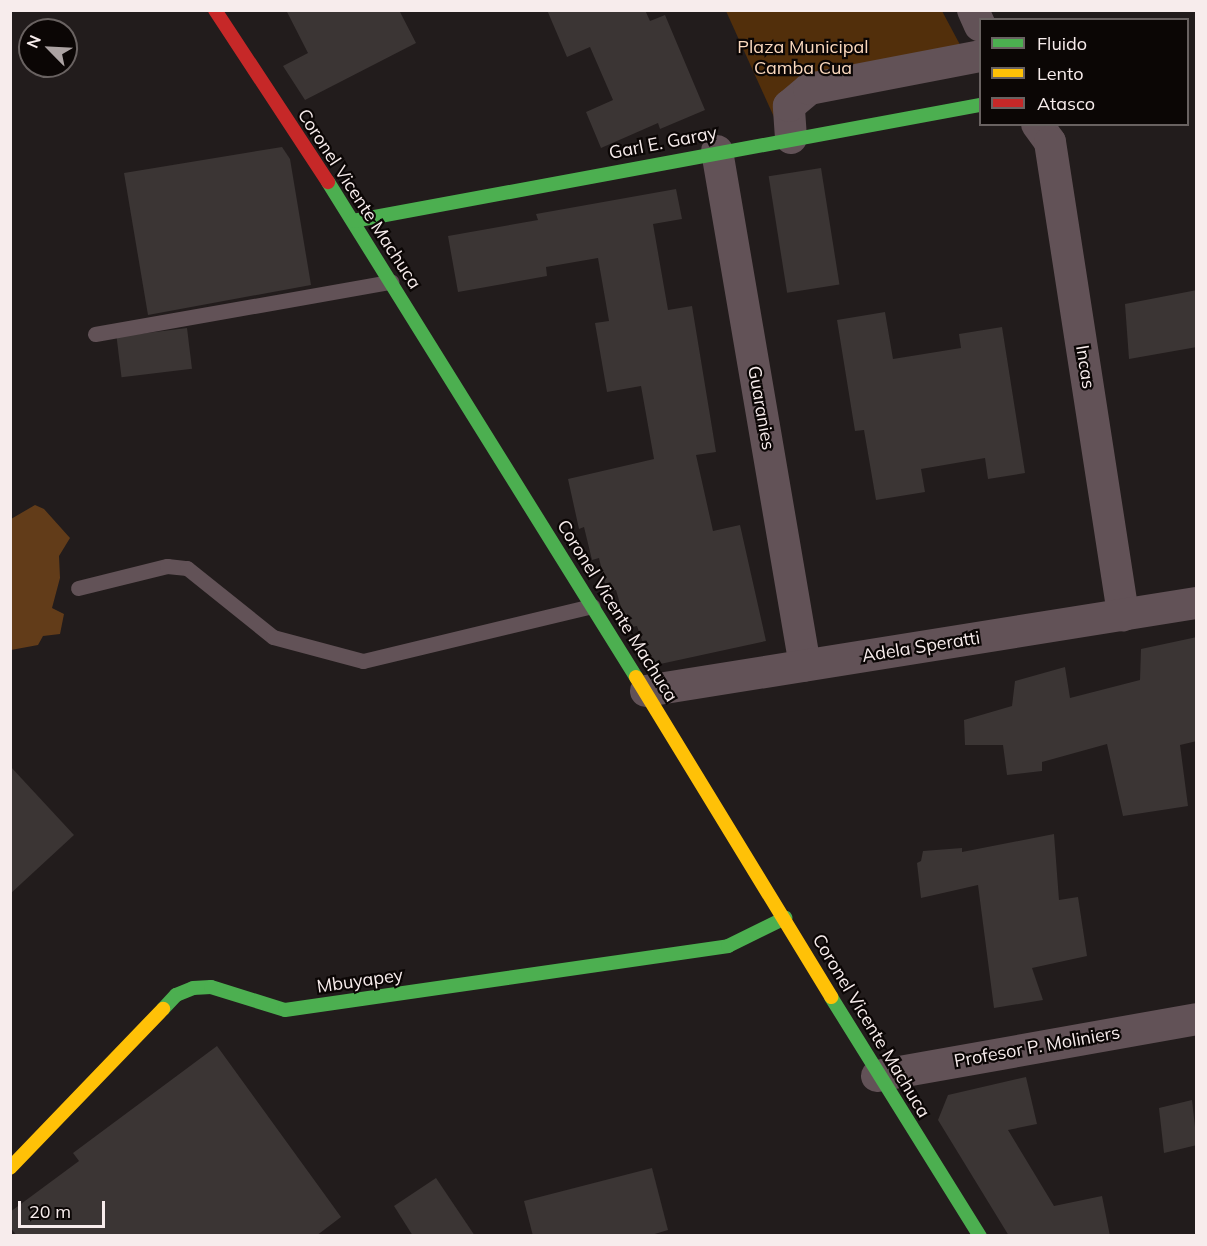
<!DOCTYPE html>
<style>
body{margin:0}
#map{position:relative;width:1207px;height:1246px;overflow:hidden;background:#221c1c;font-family:Mulish,sans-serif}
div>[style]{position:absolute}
.green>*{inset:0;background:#522f0b}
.forest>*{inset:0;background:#623c19}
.building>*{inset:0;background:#3b3534;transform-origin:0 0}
.lane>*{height:15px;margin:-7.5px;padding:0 7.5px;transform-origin:7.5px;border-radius:7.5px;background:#625257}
.street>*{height:32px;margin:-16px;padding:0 16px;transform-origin:16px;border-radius:16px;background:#625257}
.fast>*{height:14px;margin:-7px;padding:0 7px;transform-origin:7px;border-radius:7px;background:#4caf50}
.slow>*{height:14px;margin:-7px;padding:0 7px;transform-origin:7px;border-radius:7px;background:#ffc107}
.jam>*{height:14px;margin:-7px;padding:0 7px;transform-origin:7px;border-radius:7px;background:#c62828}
span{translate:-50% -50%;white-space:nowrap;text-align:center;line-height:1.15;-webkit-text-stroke:4.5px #0b0605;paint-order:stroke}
.park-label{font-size:18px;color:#fbd9be}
.street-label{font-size:18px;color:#f7ecec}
.frame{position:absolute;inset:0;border:12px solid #f7ecec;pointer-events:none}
.legend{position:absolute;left:979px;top:18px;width:210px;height:108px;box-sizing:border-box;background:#0b0605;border:2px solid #696261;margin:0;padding:8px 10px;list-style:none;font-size:18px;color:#f7ecec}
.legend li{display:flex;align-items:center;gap:12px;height:30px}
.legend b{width:30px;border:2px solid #696261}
.north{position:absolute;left:18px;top:18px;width:60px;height:60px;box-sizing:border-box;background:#0b0605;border:2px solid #696261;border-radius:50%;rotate:294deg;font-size:16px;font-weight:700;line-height:24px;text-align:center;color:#f7ecec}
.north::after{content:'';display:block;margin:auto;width:21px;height:27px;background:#aca3a3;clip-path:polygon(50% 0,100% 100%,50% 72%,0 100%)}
.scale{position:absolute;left:18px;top:1201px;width:87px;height:27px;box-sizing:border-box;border:3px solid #f7ecec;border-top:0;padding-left:8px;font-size:18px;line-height:21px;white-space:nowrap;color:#f7ecec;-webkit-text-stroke:4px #0b0605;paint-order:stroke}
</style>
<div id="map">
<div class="green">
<div style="clip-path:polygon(726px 11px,942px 11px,966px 56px,774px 117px)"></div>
</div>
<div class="forest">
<div style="clip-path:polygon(35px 505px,44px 509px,70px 538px,59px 556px,60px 578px,52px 608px,64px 614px,60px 634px,43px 636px,38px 645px,11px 650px,11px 519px)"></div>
</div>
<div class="building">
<div style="clip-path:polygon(286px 10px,399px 10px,416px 43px,305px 100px,283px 66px,308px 53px)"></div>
<div style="clip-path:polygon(547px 10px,645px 10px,650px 21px,665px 15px,705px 110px,660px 129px,658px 123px,601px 148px,586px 112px,613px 100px,590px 47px,567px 57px)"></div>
<div style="clip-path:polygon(282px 147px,290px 159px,311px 285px,148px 315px,124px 173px)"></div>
<div style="left:821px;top:168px;width:118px;height:53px;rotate:81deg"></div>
<div style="clip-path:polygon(676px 189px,682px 219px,653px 224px,668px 310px,692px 306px,716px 452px,696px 455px,713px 531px,740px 525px,766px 641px,651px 666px,637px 626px,627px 628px,616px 590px,607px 592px,599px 558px,592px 560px,584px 527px,579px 529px,568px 479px,654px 459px,641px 386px,607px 392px,595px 323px,609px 321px,598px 258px,546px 267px,547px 276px,458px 292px,448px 236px,538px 220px,536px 214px)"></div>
<div style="clip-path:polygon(1197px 290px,1197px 347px,1129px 359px,1125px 304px)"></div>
<div style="clip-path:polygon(885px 312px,893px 359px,961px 348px,959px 334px,1002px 327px,1025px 473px,988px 479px,985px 458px,921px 469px,925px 492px,876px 500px,864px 430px,855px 431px,837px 320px)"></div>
<div style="left:187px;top:328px;width:41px;height:71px;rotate:83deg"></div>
<div style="clip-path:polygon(1197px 637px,1197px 741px,1180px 745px,1188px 806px,1123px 816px,1107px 744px,1042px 762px,1042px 771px,1007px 775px,1003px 745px,965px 745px,964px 720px,1012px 706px,1015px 681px,1065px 667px,1070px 698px,1140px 680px,1141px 649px)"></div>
<div style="clip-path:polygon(10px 766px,74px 835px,10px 894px)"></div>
<div style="clip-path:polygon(1054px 834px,1059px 900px,1078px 897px,1087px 956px,1032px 968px,1043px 1000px,994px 1008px,978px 885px,921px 898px,917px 863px,921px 861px,923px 851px,962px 848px,962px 852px)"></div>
<div style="clip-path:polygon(217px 1046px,341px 1217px,316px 1236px,17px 1236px,10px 1227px,10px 1212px,79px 1161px,73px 1153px)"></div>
<div style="clip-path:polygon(1026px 1077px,1037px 1124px,1008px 1130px,1054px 1206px,1102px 1196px,1110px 1236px,1009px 1236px,938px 1120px,948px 1095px)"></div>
<div style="clip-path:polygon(1192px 1100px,1197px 1145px,1164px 1153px,1159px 1108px)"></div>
<div style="clip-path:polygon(652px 1168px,668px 1230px,648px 1236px,533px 1236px,524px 1201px)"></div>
<div style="clip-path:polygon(436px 1178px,475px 1236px,413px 1236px,394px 1206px)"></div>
</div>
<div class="lane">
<div style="left:95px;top:334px;width:301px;rotate:-10deg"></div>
<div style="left:78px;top:588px;width:92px;rotate:-13.9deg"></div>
<div style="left:167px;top:566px;width:20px;rotate:6deg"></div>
<div style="left:187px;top:568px;width:110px;rotate:38.7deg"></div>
<div style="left:273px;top:637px;width:93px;rotate:14.9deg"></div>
<div style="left:363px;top:661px;width:236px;rotate:-13.5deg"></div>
</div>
<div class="street">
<div style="left:973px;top:10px;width:17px;rotate:66deg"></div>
<div style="left:1037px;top:124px;width:22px;rotate:54deg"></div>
<div style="left:1050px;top:142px;width:479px;rotate:81.2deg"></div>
<div style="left:791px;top:138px;width:32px;rotate:-94deg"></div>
<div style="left:789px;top:106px;width:26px;rotate:-40deg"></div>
<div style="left:809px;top:89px;width:174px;rotate:-10.9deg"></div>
<div style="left:717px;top:151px;width:522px;rotate:80.3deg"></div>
<div style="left:646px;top:691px;width:557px;rotate:-9.09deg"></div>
<div style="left:877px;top:1076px;width:324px;rotate:-10.1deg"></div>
</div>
<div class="fast">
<div style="left:328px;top:182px;width:583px;rotate:58.11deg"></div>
<div style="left:353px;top:221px;width:638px;rotate:-10.48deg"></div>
<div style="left:831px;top:997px;width:282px;rotate:58.1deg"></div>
<div style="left:163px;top:1009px;width:19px;rotate:-47deg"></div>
<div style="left:176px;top:995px;width:18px;rotate:-22deg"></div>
<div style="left:193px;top:988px;width:18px;rotate:-3deg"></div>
<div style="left:211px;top:987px;width:77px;rotate:17.3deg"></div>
<div style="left:285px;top:1010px;width:448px;rotate:-8.2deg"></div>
<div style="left:728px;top:946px;width:64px;rotate:-26.2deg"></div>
</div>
<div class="slow">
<div style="left:636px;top:677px;width:375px;rotate:58.6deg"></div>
<div style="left:10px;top:1168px;width:221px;rotate:-46.1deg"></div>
</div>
<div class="jam">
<div style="left:215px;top:10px;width:206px;rotate:56.7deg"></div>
</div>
<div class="park-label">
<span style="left:803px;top:58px">Plaza Municipal<br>Camba Cua</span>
</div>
<div class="street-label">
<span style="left:663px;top:143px;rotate:-11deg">Garl E. Garay</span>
<span style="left:359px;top:199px;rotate:57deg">Coronel Vicente Machuca</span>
<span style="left:1085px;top:367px;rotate:81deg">Incas</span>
<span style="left:761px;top:408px;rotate:80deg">Guaranies</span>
<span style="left:617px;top:611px;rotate:58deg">Coronel Vicente Machuca</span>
<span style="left:921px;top:647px;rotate:-9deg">Adela Speratti</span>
<span style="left:360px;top:981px;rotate:-8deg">Mbuyapey</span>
<span style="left:871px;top:1026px;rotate:59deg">Coronel Vicente Machuca</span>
<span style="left:1037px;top:1047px;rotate:-10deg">Profesor P. Moliniers</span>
</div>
<div class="frame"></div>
<ul class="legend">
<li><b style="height:8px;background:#4caf50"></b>Fluido</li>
<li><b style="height:8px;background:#ffc107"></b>Lento</li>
<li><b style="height:8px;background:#c62828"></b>Atasco</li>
</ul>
<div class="north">N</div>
<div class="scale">20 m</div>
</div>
